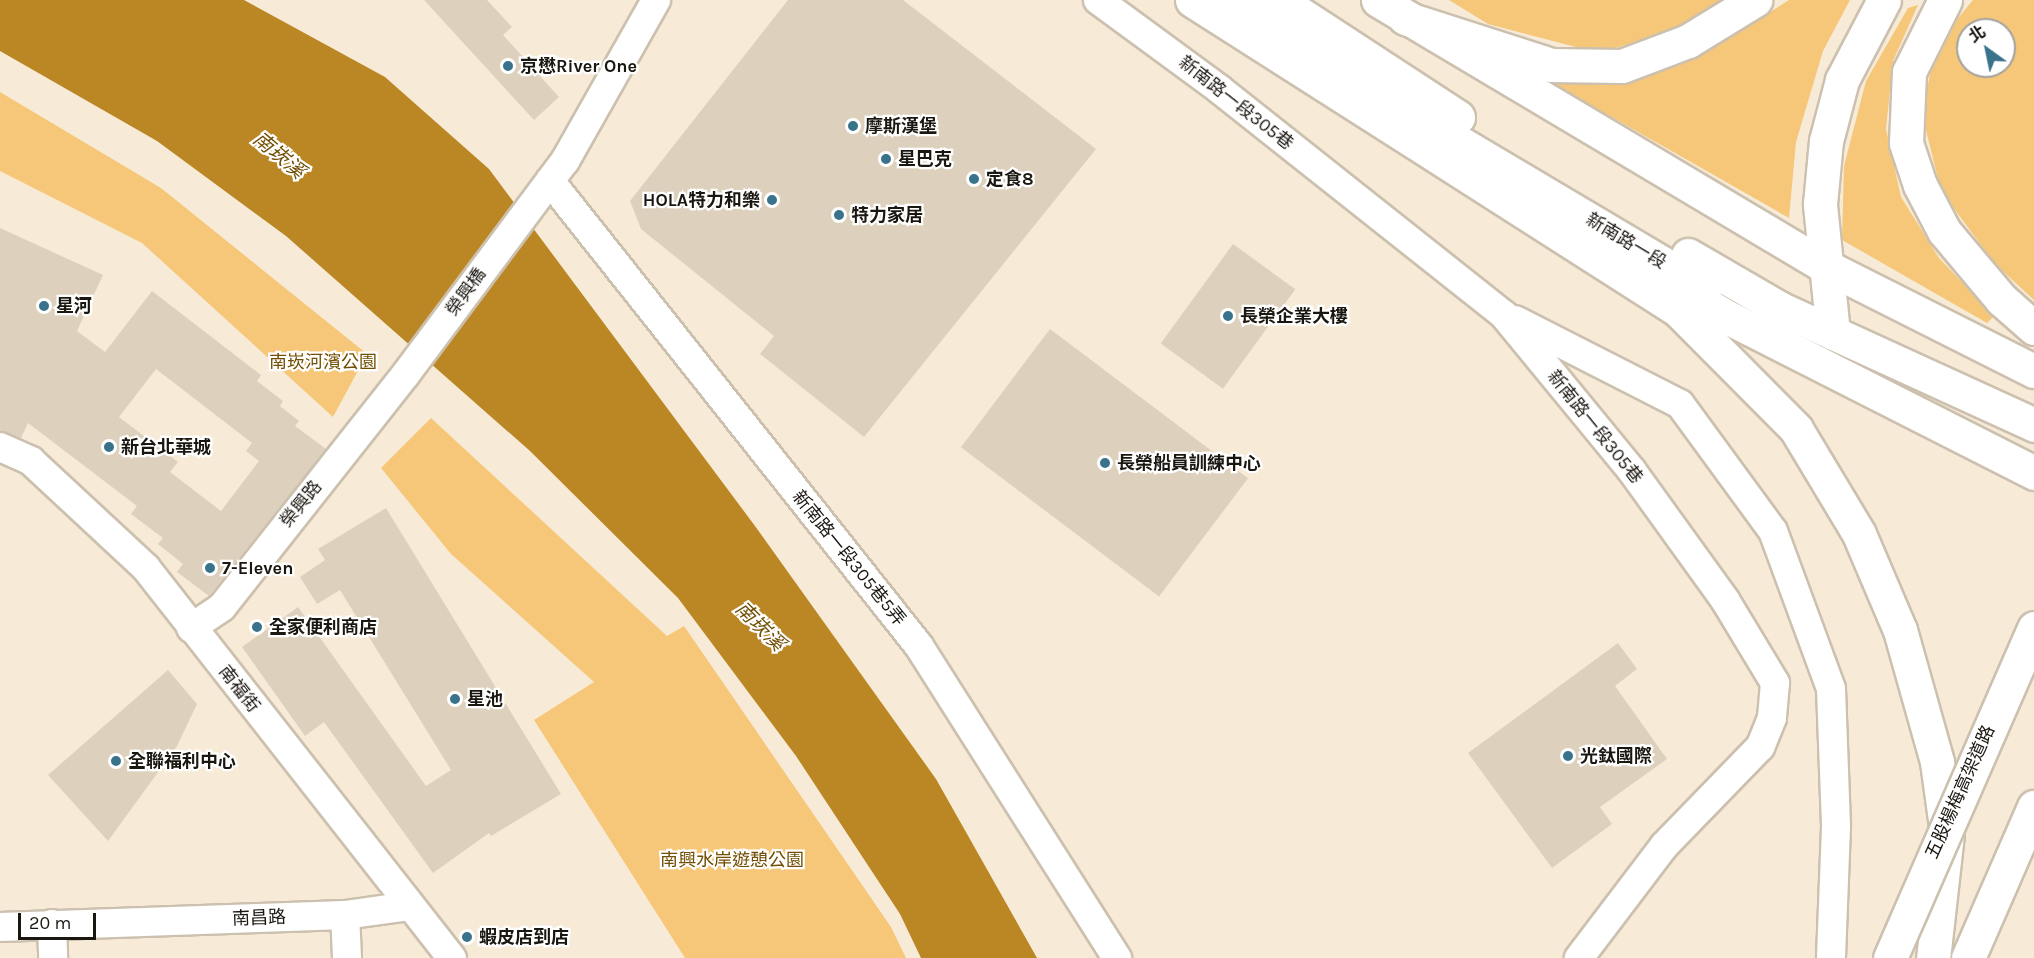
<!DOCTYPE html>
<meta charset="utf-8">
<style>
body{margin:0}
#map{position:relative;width:2034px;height:958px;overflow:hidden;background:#f7ebd8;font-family:Karla,"Noto Sans TC",sans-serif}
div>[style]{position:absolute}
.green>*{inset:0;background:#f6c779}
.water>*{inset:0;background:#bb8724}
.building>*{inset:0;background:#ddd1be;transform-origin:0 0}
.roads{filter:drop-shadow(2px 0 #ccc0ae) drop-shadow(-2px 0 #ccc0ae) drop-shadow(0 2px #ccc0ae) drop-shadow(0 -2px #ccc0ae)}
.minor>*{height:28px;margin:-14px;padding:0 14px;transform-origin:14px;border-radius:14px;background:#fff}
.major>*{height:33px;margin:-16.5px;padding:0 16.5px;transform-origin:16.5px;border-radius:16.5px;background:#fff}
.highway>*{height:33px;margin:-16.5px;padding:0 16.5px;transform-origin:16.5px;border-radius:16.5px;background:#fff}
.bridges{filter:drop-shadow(2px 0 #ccc0ae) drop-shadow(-2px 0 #ccc0ae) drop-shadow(0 2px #ccc0ae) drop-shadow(0 -2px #ccc0ae)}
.highway-bridge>*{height:33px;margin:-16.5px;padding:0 16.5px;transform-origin:16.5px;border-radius:16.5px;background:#fff}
.dots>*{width:16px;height:16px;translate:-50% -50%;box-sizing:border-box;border:3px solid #fff;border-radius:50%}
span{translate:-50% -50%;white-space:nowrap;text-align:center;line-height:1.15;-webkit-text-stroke:4.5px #fff;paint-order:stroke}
.poi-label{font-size:18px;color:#1a1610;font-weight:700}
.left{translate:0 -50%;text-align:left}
.right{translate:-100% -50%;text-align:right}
.street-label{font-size:18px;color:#1a1610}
.park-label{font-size:18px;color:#724f03}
.water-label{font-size:20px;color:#704d00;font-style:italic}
.north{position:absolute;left:1956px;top:18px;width:60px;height:60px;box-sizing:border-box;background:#fff;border:2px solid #a3a29f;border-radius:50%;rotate:327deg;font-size:16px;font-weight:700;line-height:24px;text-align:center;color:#1a1610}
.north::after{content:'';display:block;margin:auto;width:21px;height:27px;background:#38728b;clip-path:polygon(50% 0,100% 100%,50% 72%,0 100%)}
.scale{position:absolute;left:18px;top:913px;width:78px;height:27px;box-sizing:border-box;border:3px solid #1a1610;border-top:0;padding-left:8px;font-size:18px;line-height:21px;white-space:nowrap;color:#1a1610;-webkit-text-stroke:4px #fff;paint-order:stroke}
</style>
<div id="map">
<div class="green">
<div style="clip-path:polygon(1449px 0,1731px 0,1688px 26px,1599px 53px,1488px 24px)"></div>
<div style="clip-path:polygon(1789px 0,1850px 0,1823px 51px,1796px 142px,1789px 218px,1545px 79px,1623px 82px,1706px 52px)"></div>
<div style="clip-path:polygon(evenodd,1973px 0,2034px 0,2034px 300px,1995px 264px,1941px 191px,1922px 114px,1936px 45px,1973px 0,1968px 30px,2004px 30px,2004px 66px,1968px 66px,1968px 30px)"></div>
<div style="clip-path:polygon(1918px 5px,1893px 61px,1886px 129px,1901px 197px,1939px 258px,1994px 316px,1987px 323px,1842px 240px,1844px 166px,1866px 81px,1908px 8px)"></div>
<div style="clip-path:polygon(0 92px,161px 188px,367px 354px,333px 417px,142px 243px,0 171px)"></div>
<div style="clip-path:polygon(431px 418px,667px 636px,684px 626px,891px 927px,906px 958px,685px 958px,534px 720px,594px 682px,451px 554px,381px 468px)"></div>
</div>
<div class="water">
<div style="clip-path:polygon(0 0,244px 0,385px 77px,489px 169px,755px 526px,936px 779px,1037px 958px,921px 958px,900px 914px,796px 756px,678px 598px,530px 451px,286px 236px,157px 141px,0 51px)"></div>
</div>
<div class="building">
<div style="clip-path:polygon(424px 0,487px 0,512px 27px,503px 35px,559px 97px,534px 120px)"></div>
<div style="clip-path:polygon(788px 0,903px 0,1096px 149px,864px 437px,760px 354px,774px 336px,641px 229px,630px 201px)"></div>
<div style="clip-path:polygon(evenodd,0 228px,103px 275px,77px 331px,105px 352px,152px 291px,261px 375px,257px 381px,283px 401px,280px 406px,299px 421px,295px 426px,326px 449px,209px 596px,177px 572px,183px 564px,158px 544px,163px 538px,131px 514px,137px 506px,28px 423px,21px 438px,0 431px,0 228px,156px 369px,252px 443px,246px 451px,259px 461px,221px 511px,170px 472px,178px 462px,119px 417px,156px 369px)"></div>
<div style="left:1233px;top:244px;width:77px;height:123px;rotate:36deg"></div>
<div style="left:1050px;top:329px;width:248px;height:148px;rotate:37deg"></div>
<div style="clip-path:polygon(386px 508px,561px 794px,491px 836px,489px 833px,433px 873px,324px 722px,305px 736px,242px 647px,298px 607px,426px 786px,451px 770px,340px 590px,317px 604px,300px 577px,325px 560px,318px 549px)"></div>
<div style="clip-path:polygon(1618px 643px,1637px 669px,1615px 686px,1667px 759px,1600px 807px,1612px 824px,1552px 868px,1468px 753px)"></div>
<div style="clip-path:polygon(168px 670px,197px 704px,177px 746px,108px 841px,48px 775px)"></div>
</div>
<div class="roads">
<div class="minor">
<div style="left:1098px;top:0;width:150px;rotate:36.3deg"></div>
<div style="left:1219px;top:89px;width:364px;rotate:38.4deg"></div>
<div style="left:1504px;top:315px;width:202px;rotate:50.6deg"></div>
<div style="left:1632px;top:471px;width:159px;rotate:54.2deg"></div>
<div style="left:1725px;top:600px;width:97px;rotate:58.9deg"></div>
<div style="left:1775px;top:683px;width:35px;rotate:95deg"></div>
<div style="left:1772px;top:718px;width:31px;rotate:112deg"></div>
<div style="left:1760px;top:747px;width:138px;rotate:134.1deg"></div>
<div style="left:1664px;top:846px;width:141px;rotate:127.2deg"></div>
<div style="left:550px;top:181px;width:594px;rotate:51.57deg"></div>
<div style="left:919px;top:646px;width:370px;rotate:57.6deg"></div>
<div style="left:1515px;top:320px;width:185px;rotate:27deg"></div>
<div style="left:1680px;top:404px;width:157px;rotate:53.8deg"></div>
<div style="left:1773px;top:531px;width:168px;rotate:69.8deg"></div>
<div style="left:1831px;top:689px;width:138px;rotate:87.9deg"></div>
<div style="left:1836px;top:827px;width:131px;rotate:92.2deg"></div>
<div style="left:0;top:447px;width:34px;rotate:24deg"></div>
<div style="left:31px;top:461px;width:157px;rotate:42.9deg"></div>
<div style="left:146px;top:568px;width:496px;rotate:51.9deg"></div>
<div style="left:191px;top:628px;width:37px;rotate:-34deg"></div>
<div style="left:222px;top:607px;width:297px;rotate:-51.7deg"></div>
<div style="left:406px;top:374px;width:266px;rotate:-53.3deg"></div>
<div style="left:565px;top:161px;width:185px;rotate:-60.5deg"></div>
<div style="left:345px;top:915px;width:43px;rotate:87.3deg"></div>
<div style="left:52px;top:924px;width:34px;rotate:88deg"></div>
<div style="left:0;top:927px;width:345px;rotate:-2deg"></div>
<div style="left:345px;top:915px;width:66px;rotate:-7.9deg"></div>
</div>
<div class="major">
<div style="left:1233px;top:0;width:202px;rotate:32.7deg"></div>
<div style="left:1403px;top:109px;width:351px;rotate:30.7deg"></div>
<div style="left:1279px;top:0;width:214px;rotate:33.2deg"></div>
<div style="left:1378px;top:0;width:518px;rotate:30.77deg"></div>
<div style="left:1823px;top:265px;width:236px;rotate:26.7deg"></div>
<div style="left:1688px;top:255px;width:105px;rotate:30.2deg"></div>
<div style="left:1779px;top:308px;width:281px;rotate:24.6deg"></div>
</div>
<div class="highway">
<div style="left:1192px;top:0;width:576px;rotate:32.53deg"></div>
<div style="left:1678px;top:310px;width:168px;rotate:45.2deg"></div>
<div style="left:1796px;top:429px;width:122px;rotate:59deg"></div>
<div style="left:1859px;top:534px;width:104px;rotate:66.9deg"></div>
<div style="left:1900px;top:630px;width:137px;rotate:74.3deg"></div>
<div style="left:1937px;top:762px;width:73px;rotate:82.1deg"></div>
<div style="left:1947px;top:834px;width:125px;rotate:96.4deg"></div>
<div style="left:1945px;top:0;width:80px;rotate:116.6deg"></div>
<div style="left:1909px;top:72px;width:71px;rotate:92.4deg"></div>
<div style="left:1906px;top:143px;width:44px;rotate:71.6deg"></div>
<div style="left:1920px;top:185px;width:52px;rotate:62.4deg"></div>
<div style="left:1944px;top:231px;width:89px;rotate:50deg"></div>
<div style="left:2001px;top:299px;width:44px;rotate:41.3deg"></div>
<div style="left:1405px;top:18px;width:153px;rotate:17.8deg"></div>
<div style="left:1551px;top:65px;width:71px;rotate:0.8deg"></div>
<div style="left:1622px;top:66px;width:71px;rotate:-20.7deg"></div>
<div style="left:1688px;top:41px;width:79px;rotate:-31.5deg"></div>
<div style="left:1668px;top:281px;width:67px;rotate:31.6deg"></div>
<div style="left:1725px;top:316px;width:347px;rotate:26.9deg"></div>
<div style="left:1833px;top:333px;width:130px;rotate:-95.8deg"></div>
<div style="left:1820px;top:204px;width:63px;rotate:-84.6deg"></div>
<div style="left:1826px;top:141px;width:63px;rotate:-75.3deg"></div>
<div style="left:1842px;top:80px;width:90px;rotate:-62.3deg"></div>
<div style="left:1968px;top:958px;width:165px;rotate:-66.4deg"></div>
</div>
</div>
<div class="bridges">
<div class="highway-bridge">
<div style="left:1890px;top:958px;width:360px;rotate:-66.4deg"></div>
</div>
</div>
<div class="dots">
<div style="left:508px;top:66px;background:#38728b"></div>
<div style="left:853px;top:126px;background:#38728b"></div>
<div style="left:886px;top:159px;background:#38728b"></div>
<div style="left:974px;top:179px;background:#38728b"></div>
<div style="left:772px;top:200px;background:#38728b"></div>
<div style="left:839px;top:215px;background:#38728b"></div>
<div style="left:44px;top:306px;background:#38728b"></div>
<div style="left:1228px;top:316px;background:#38728b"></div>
<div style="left:109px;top:447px;background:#38728b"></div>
<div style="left:1105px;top:463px;background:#38728b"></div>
<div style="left:210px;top:568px;background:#38728b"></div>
<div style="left:257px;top:627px;background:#38728b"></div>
<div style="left:455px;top:699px;background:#38728b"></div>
<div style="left:1568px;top:756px;background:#38728b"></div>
<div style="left:116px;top:761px;background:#38728b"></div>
<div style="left:467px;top:937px;background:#38728b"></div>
</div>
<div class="poi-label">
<span class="left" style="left:520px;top:66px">京懋River One</span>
<span class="left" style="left:865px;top:126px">摩斯漢堡</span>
<span class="left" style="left:898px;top:159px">星巴克</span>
<span class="left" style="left:986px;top:179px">定食8</span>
<span class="right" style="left:760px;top:200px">HOLA特力和樂</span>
<span class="left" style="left:851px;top:215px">特力家居</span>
<span class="left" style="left:56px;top:306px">星河</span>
<span class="left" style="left:1240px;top:316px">長榮企業大樓</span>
<span class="left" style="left:121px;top:447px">新台北華城</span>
<span class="left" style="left:1117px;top:463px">長榮船員訓練中心</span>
<span class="left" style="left:222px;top:568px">7-Eleven</span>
<span class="left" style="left:269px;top:627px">全家便利商店</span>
<span class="left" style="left:467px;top:699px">星池</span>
<span class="left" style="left:1580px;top:756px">光鈦國際</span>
<span class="left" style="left:128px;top:761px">全聯福利中心</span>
<span class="left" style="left:479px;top:937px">蝦皮店到店</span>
</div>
<div class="street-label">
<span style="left:1236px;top:103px;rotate:38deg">新南路一段305巷</span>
<span style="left:1626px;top:241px;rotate:31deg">新南路一段</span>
<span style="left:466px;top:292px;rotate:-54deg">榮興橋</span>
<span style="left:1595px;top:427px;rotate:51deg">新南路一段305巷</span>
<span style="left:301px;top:504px;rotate:-51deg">榮興路</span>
<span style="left:849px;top:558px;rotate:51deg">新南路一段305巷5弄</span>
<span style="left:239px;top:689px;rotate:52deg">南福街</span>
<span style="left:1960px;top:792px;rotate:-66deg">五股楊梅高架道路</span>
<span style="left:259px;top:918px;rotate:-2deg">南昌路</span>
</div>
<div class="park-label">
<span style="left:323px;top:362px">南崁河濱公園</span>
<span style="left:732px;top:860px">南興水岸遊憩公園</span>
</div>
<div class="water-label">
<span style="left:279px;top:155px;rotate:40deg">南崁溪</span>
<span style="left:760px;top:626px;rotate:45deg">南崁溪</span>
</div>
<div class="north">北</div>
<div class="scale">20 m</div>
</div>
